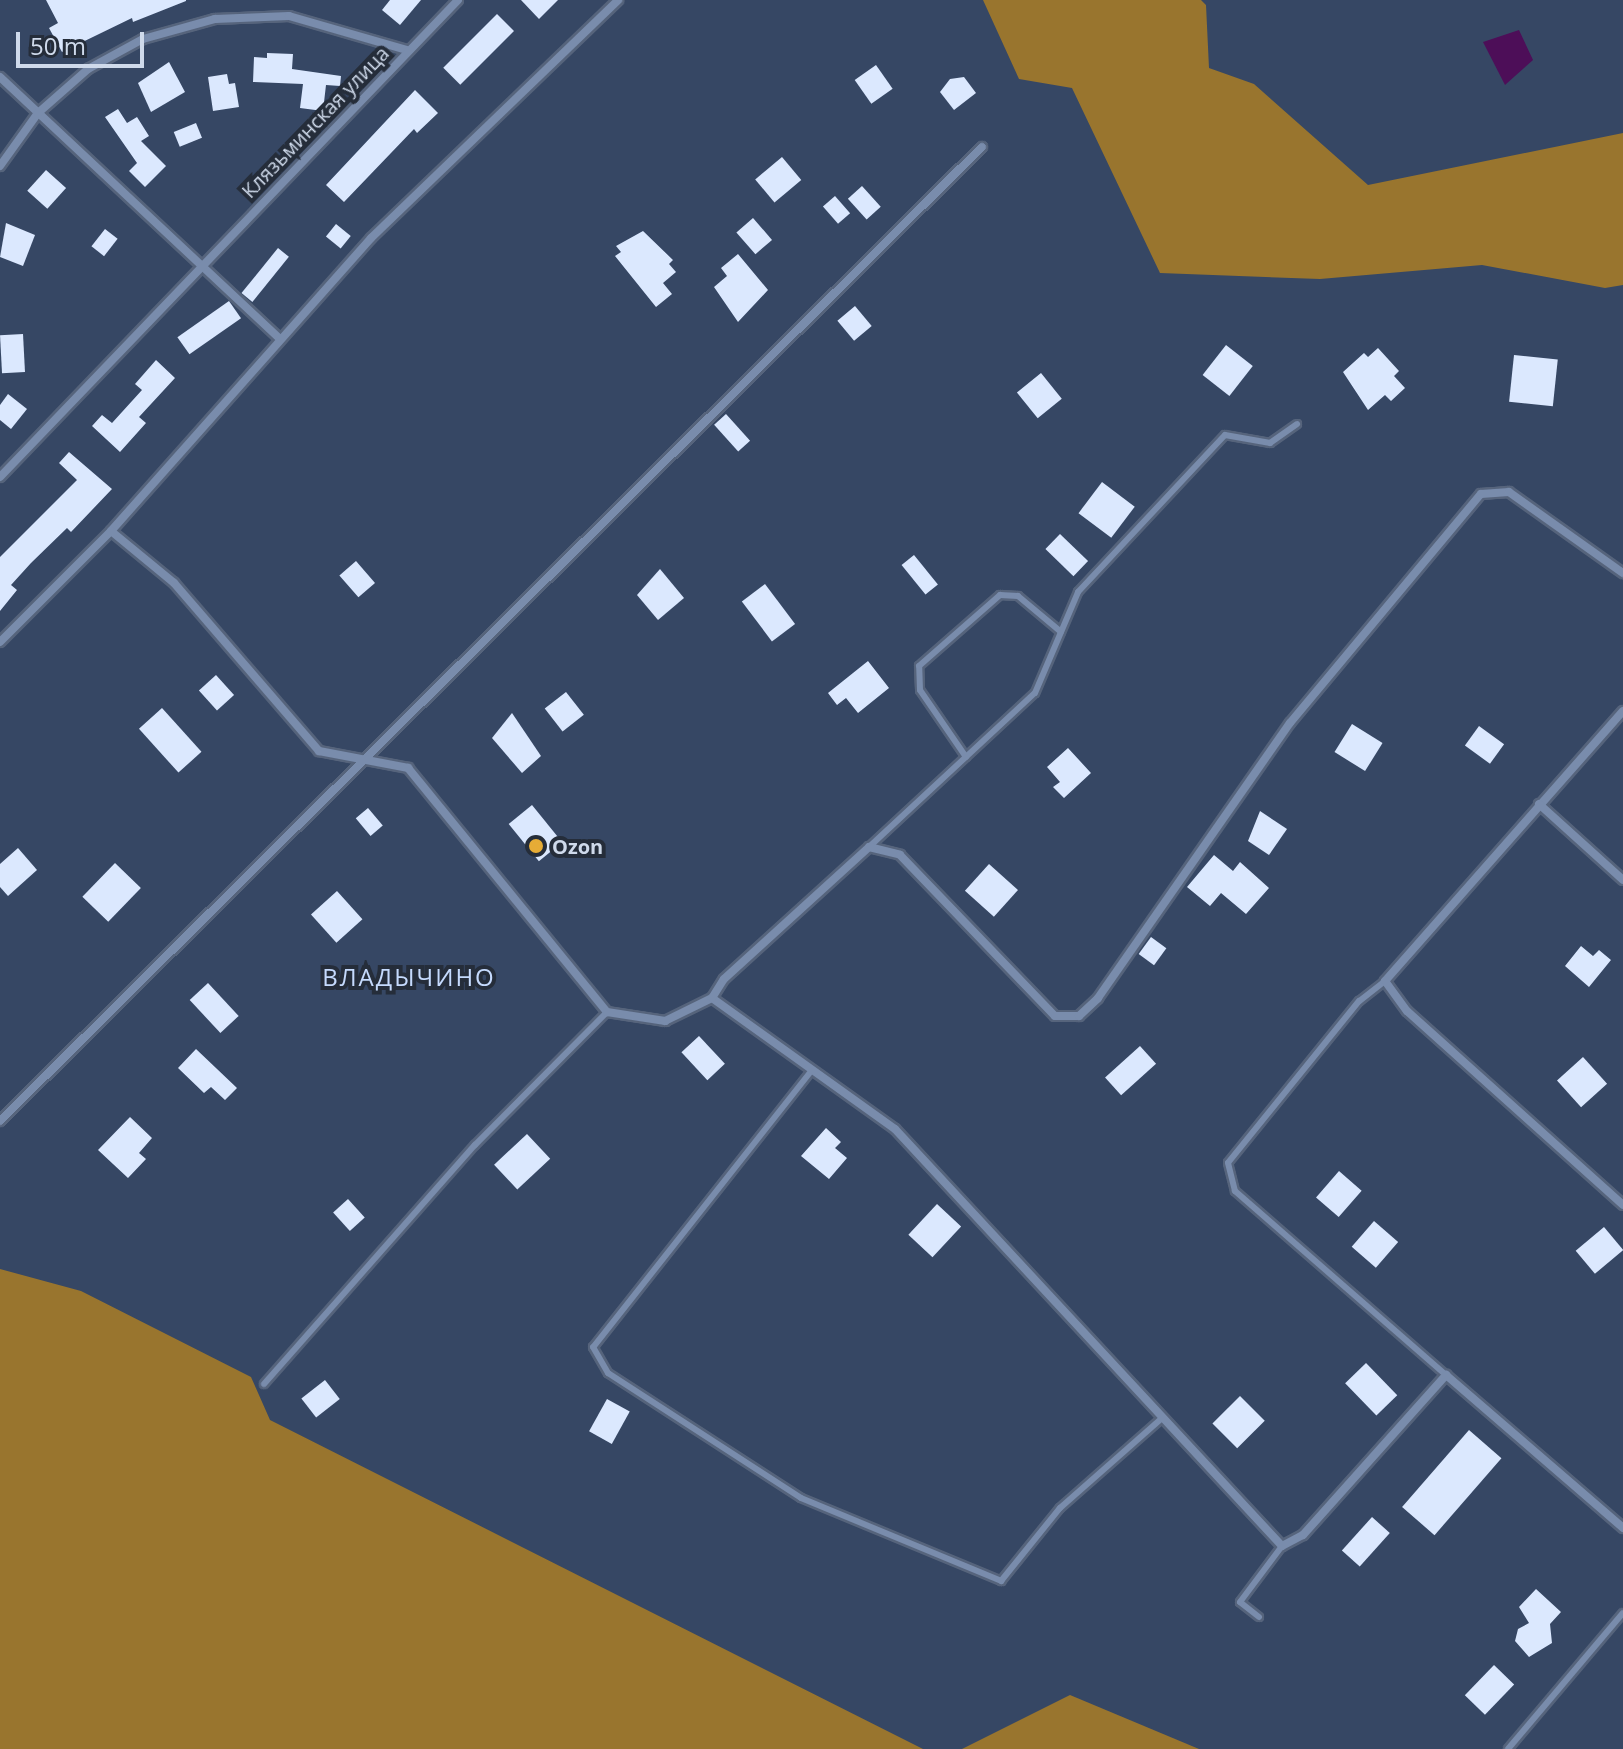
<!DOCTYPE html>
<meta charset="utf-8">
<style>
body{margin:0}
#map{position:relative;width:1623px;height:1749px;overflow:hidden;background:#364764;font-family:"Open Sans",sans-serif}
div>[style]{position:absolute}
.forest>*{inset:0;background:#99752e}
.water>*{inset:0;background:#4d0e58}
.building>*{inset:0;background:#dbe8fe;transform-origin:0 0}
.roads{filter:drop-shadow(2px 0 #56647c) drop-shadow(-2px 0 #56647c) drop-shadow(0 2px #56647c) drop-shadow(0 -2px #56647c)}
.lane>*{height:6px;margin:-3px;padding:0 3px;transform-origin:3px;border-radius:3px;background:#798cac}
.street>*{height:8px;margin:-4px;padding:0 4px;transform-origin:4px;border-radius:4px;background:#798cac}
.dots>*{width:22px;height:22px;translate:-50% -50%;box-sizing:border-box;border:4px solid #252d3a;border-radius:50%}
span{translate:-50% -50%;white-space:nowrap;text-align:center;line-height:1.15;-webkit-text-stroke:8px #252d3a;paint-order:stroke}
.street-label{font-size:20px;color:#cfdaeb}
.poi-label{font-size:20px;color:#cfdaeb;font-weight:700}
.left{translate:0 -50%;text-align:left}
.quarter-label{font-size:24px;color:#c5dafd;letter-spacing:2px}
.scale{position:absolute;left:16px;top:32px;width:128px;height:36px;box-sizing:border-box;border:4px solid #cfdaeb;border-top:0;padding-left:10px;font-size:24px;line-height:28px;white-space:nowrap;color:#cfdaeb;-webkit-text-stroke:6px #252d3a;paint-order:stroke}
</style>
<div id="map">
<div class="forest">
<div style="clip-path:polygon(983px 0,1201px 0,1206px 5px,1209px 68px,1254px 84px,1368px 185px,1623px 133px,1623px 285px,1605px 288px,1482px 265px,1320px 279px,1160px 273px,1072px 88px,1019px 79px)"></div>
<div style="clip-path:polygon(0 1269px,81px 1291px,251px 1377px,270px 1420px,923px 1749px,0 1749px)"></div>
<div style="clip-path:polygon(1070px 1695px,1199px 1749px,962px 1749px)"></div>
</div>
<div class="water">
<div style="clip-path:polygon(1519px 30px,1533px 60px,1505px 85px,1483px 42px)"></div>
</div>
<div class="building">
<div style="clip-path:polygon(46px 0,186px 0,186px 1px,133px 22px,132px 18px,62px 52px,49px 28px,58px 23px)"></div>
<div style="clip-path:polygon(390px 0,421px 0,400px 25px,382px 10px)"></div>
<div style="clip-path:polygon(521px 0,558px 0,539px 19px)"></div>
<div style="left:497px;top:14px;width:24px;height:76px;rotate:45deg"></div>
<div style="clip-path:polygon(267px 53px,293px 54px,292px 69px,341px 76px,340px 86px,326px 85px,323px 111px,300px 108px,303px 84px,253px 82px,254px 57px,267px 58px)"></div>
<div style="clip-path:polygon(169px 62px,185px 92px,151px 112px,138px 83px)"></div>
<div style="left:876px;top:65px;width:29px;height:26px;rotate:55deg"></div>
<div style="clip-path:polygon(227px 74px,229px 84px,235px 83px,239px 107px,213px 111px,208px 77px)"></div>
<div style="clip-path:polygon(964px 77px,976px 93px,954px 110px,940px 92px,950px 79px)"></div>
<div style="clip-path:polygon(415px 90px,438px 113px,417px 133px,414px 129px,344px 202px,326px 185px)"></div>
<div style="clip-path:polygon(118px 109px,127px 123px,137px 117px,149px 136px,141px 141px,166px 166px,145px 187px,129px 171px,137px 163px,105px 117px)"></div>
<div style="left:196px;top:123px;width:16px;height:24px;rotate:68deg"></div>
<div style="left:782px;top:157px;width:30px;height:35px;rotate:50deg"></div>
<div style="left:46px;top:170px;width:27px;height:28px;rotate:42deg"></div>
<div style="left:862px;top:186px;width:28px;height:19px;rotate:48deg"></div>
<div style="left:835px;top:196px;width:23px;height:16px;rotate:49deg"></div>
<div style="left:753px;top:218px;width:29px;height:22px;rotate:49deg"></div>
<div style="clip-path:polygon(6px 223px,35px 235px,23px 266px,0 257px)"></div>
<div style="left:336px;top:224px;width:19px;height:16px;rotate:39deg"></div>
<div style="left:105px;top:229px;width:16px;height:22px;rotate:38deg"></div>
<div style="clip-path:polygon(643px 231px,673px 260px,669px 264px,676px 272px,663px 283px,672px 294px,656px 307px,615px 256px,621px 252px,616px 246px)"></div>
<div style="left:278px;top:248px;width:14px;height:58px;rotate:39deg"></div>
<div style="clip-path:polygon(738px 254px,768px 290px,738px 322px,714px 287px,727px 276px,721px 268px)"></div>
<div style="left:229px;top:301px;width:21px;height:63px;rotate:55deg"></div>
<div style="left:855px;top:306px;width:26px;height:23px;rotate:50deg"></div>
<div style="left:23px;top:334px;width:38px;height:23px;rotate:87deg"></div>
<div style="left:1226px;top:345px;width:34px;height:38px;rotate:38deg"></div>
<div style="clip-path:polygon(1378px 348px,1399px 371px,1394px 376px,1405px 388px,1391px 401px,1385px 395px,1368px 410px,1343px 372px,1364px 353px,1368px 357px)"></div>
<div style="left:1514px;top:355px;width:44px;height:47px;rotate:6deg"></div>
<div style="clip-path:polygon(156px 360px,175px 378px,139px 417px,146px 423px,120px 452px,92px 426px,102px 415px,112px 423px,142px 390px,135px 384px)"></div>
<div style="left:1041px;top:373px;width:33px;height:31px;rotate:51deg"></div>
<div style="clip-path:polygon(8px 394px,27px 409px,11px 429px,0 420px,0 405px)"></div>
<div style="left:726px;top:414px;width:36px;height:16px;rotate:48deg"></div>
<div style="clip-path:polygon(69px 452px,112px 489px,71px 532px,67px 528px,31px 563px,11px 585px,17px 590px,0 611px,0 557px,77px 480px,59px 463px)"></div>
<div style="left:1102px;top:482px;width:41px;height:39px;rotate:37deg"></div>
<div style="left:1060px;top:534px;width:39px;height:21px;rotate:44deg"></div>
<div style="left:914px;top:555px;width:38px;height:16px;rotate:51deg"></div>
<div style="left:356px;top:561px;width:29px;height:22px;rotate:49deg"></div>
<div style="clip-path:polygon(660px 569px,684px 598px,658px 620px,637px 595px)"></div>
<div style="left:765px;top:584px;width:50px;height:29px;rotate:53deg"></div>
<div style="clip-path:polygon(868px 661px,889px 688px,858px 713px,846px 698px,837px 705px,828px 693px)"></div>
<div style="left:216px;top:675px;width:27px;height:23px;rotate:48deg"></div>
<div style="left:566px;top:692px;width:29px;height:27px;rotate:52deg"></div>
<div style="left:162px;top:708px;width:59px;height:31px;rotate:48deg"></div>
<div style="clip-path:polygon(512px 713px,541px 756px,522px 773px,492px 738px)"></div>
<div style="left:1352px;top:724px;width:36px;height:33px;rotate:32deg"></div>
<div style="left:1479px;top:726px;width:31px;height:24px;rotate:36deg"></div>
<div style="clip-path:polygon(1068px 748px,1091px 773px,1064px 798px,1053px 787px,1060px 782px,1047px 767px)"></div>
<div style="left:532px;top:805px;width:48px;height:30px;rotate:51deg"></div>
<div style="left:368px;top:808px;width:23px;height:16px;rotate:50deg"></div>
<div style="clip-path:polygon(1260px 811px,1287px 829px,1269px 855px,1248px 841px)"></div>
<div style="clip-path:polygon(18px 848px,37px 870px,8px 896px,0 887px,0 864px)"></div>
<div style="clip-path:polygon(1214px 855px,1233px 871px,1240px 862px,1269px 888px,1246px 914px,1221px 893px,1210px 906px,1187px 887px)"></div>
<div style="left:115px;top:863px;width:36px;height:47px;rotate:44deg"></div>
<div style="left:989px;top:864px;width:39px;height:36px;rotate:42deg"></div>
<div style="left:337px;top:891px;width:38px;height:35px;rotate:48deg"></div>
<div style="left:1151px;top:937px;width:19px;height:21px;rotate:36deg"></div>
<div style="clip-path:polygon(1581px 946px,1593px 956px,1599px 950px,1611px 960px,1589px 987px,1565px 966px)"></div>
<div style="left:208px;top:983px;width:45px;height:25px;rotate:47deg"></div>
<div style="left:699px;top:1036px;width:38px;height:24px;rotate:47deg"></div>
<div style="left:1140px;top:1046px;width:24px;height:47px;rotate:48deg"></div>
<div style="clip-path:polygon(196px 1049px,237px 1088px,225px 1100px,211px 1087px,204px 1093px,178px 1068px)"></div>
<div style="left:1583px;top:1057px;width:36px;height:35px;rotate:48deg"></div>
<div style="clip-path:polygon(130px 1117px,152px 1138px,139px 1153px,146px 1159px,128px 1178px,98px 1150px)"></div>
<div style="clip-path:polygon(826px 1128px,841px 1142px,835px 1148px,847px 1158px,829px 1179px,801px 1156px)"></div>
<div style="left:527px;top:1134px;width:34px;height:45px;rotate:47deg"></div>
<div style="left:1339px;top:1171px;width:30px;height:35px;rotate:41deg"></div>
<div style="left:348px;top:1199px;width:25px;height:20px;rotate:48deg"></div>
<div style="left:937px;top:1204px;width:33px;height:42px;rotate:43deg"></div>
<div style="left:1374px;top:1221px;width:32px;height:34px;rotate:41deg"></div>
<div style="left:1604px;top:1227px;width:30px;height:37px;rotate:50deg"></div>
<div style="left:1366px;top:1363px;width:45px;height:29px;rotate:46deg"></div>
<div style="left:325px;top:1380px;width:24px;height:30px;rotate:52deg"></div>
<div style="left:1240px;top:1396px;width:35px;height:39px;rotate:45deg"></div>
<div style="left:607px;top:1399px;width:26px;height:37px;rotate:29deg"></div>
<div style="left:1469px;top:1430px;width:43px;height:102px;rotate:41deg"></div>
<div style="left:1372px;top:1517px;width:24px;height:45px;rotate:42deg"></div>
<div style="clip-path:polygon(1536px 1589px,1561px 1612px,1550px 1624px,1552px 1643px,1529px 1657px,1515px 1641px,1518px 1629px,1529px 1623px,1519px 1607px)"></div>
<div style="left:1494px;top:1665px;width:28px;height:42px;rotate:44deg"></div>
</div>
<div class="roads">
<div class="lane">
<div style="left:966px;top:757px;width:81px;rotate:-124.5deg"></div>
<div style="left:920px;top:690px;width:24px;rotate:-92deg"></div>
<div style="left:919px;top:666px;width:108px;rotate:-41.2deg"></div>
<div style="left:1000px;top:595px;width:18px;rotate:3deg"></div>
<div style="left:1018px;top:596px;width:56px;rotate:39.9deg"></div>
<div style="left:869px;top:847px;width:226px;rotate:-42.9deg"></div>
<div style="left:1035px;top:693px;width:110px;rotate:-66.9deg"></div>
<div style="left:1078px;top:592px;width:215px;rotate:-46.9deg"></div>
<div style="left:1225px;top:435px;width:46px;rotate:10.1deg"></div>
<div style="left:1270px;top:443px;width:33px;rotate:-35deg"></div>
<div style="left:1385px;top:981px;width:33px;rotate:142deg"></div>
<div style="left:1359px;top:1001px;width:208px;rotate:129deg"></div>
<div style="left:1228px;top:1163px;width:29px;rotate:76deg"></div>
<div style="left:1235px;top:1191px;width:280px;rotate:41.1deg"></div>
<div style="left:812px;top:1070px;width:353px;rotate:128.3deg"></div>
<div style="left:593px;top:1347px;width:30px;rotate:60deg"></div>
<div style="left:608px;top:1373px;width:230px;rotate:32.9deg"></div>
<div style="left:801px;top:1498px;width:217px;rotate:22.5deg"></div>
<div style="left:1001px;top:1581px;width:94px;rotate:-51.1deg"></div>
<div style="left:1060px;top:1508px;width:135px;rotate:-41.4deg"></div>
<div style="left:264px;top:1384px;width:319px;rotate:-48.6deg"></div>
<div style="left:475px;top:1145px;width:187px;rotate:-45.2deg"></div>
<div style="left:1259px;top:1617px;width:24px;rotate:-142deg"></div>
<div style="left:1240px;top:1602px;width:70px;rotate:-53.1deg"></div>
<div style="left:1508px;top:1749px;width:178px;rotate:-49.8deg"></div>
</div>
<div class="street">
<div style="left:0;top:77px;width:383px;rotate:43.1deg"></div>
<div style="left:0;top:166px;width:65px;rotate:-54.4deg"></div>
<div style="left:38px;top:113px;width:67px;rotate:-41.3deg"></div>
<div style="left:88px;top:69px;width:63px;rotate:-28.6deg"></div>
<div style="left:143px;top:39px;width:75px;rotate:-15.5deg"></div>
<div style="left:215px;top:19px;width:74px;rotate:-2.3deg"></div>
<div style="left:289px;top:16px;width:123px;rotate:16.1deg"></div>
<div style="left:0;top:477px;width:661px;rotate:-46.16deg"></div>
<div style="left:111px;top:531px;width:392px;rotate:-48.4deg"></div>
<div style="left:371px;top:238px;width:343px;rotate:-43.9deg"></div>
<div style="left:0;top:642px;width:157px;rotate:-45deg"></div>
<div style="left:111px;top:531px;width:82px;rotate:39.5deg"></div>
<div style="left:174px;top:583px;width:222px;rotate:49.2deg"></div>
<div style="left:319px;top:751px;width:91px;rotate:10.8deg"></div>
<div style="left:408px;top:768px;width:315px;rotate:50.8deg"></div>
<div style="left:607px;top:1012px;width:59px;rotate:8.8deg"></div>
<div style="left:665px;top:1021px;width:52px;rotate:-26.1deg"></div>
<div style="left:712px;top:998px;width:225px;rotate:35.6deg"></div>
<div style="left:895px;top:1129px;width:569px;rotate:47.14deg"></div>
<div style="left:1282px;top:1546px;width:24px;rotate:-28deg"></div>
<div style="left:1303px;top:1535px;width:215px;rotate:-48.2deg"></div>
<div style="left:1446px;top:1375px;width:234px;rotate:40.8deg"></div>
<div style="left:1623px;top:711px;width:360px;rotate:131.4deg"></div>
<div style="left:1385px;top:981px;width:37px;rotate:54deg"></div>
<div style="left:1407px;top:1011px;width:290px;rotate:41.9deg"></div>
<div style="left:1539px;top:804px;width:113px;rotate:42.1deg"></div>
<div style="left:712px;top:998px;width:22px;rotate:-58deg"></div>
<div style="left:724px;top:979px;width:196px;rotate:-42.3deg"></div>
<div style="left:869px;top:847px;width:32px;rotate:14deg"></div>
<div style="left:900px;top:855px;width:223px;rotate:46.1deg"></div>
<div style="left:1055px;top:1016px;width:24px"></div>
<div style="left:1079px;top:1016px;width:26px;rotate:-43deg"></div>
<div style="left:1098px;top:998px;width:335px;rotate:-55.1deg"></div>
<div style="left:1290px;top:723px;width:298px;rotate:-50.2deg"></div>
<div style="left:1481px;top:494px;width:28px;rotate:-4deg"></div>
<div style="left:1509px;top:492px;width:140px;rotate:35.4deg"></div>
<div style="left:0;top:1121px;width:1383px;rotate:-44.77deg"></div>
</div>
</div>
<div class="dots">
<div style="left:536px;top:846px;background:#e6ac36"></div>
</div>
<div class="street-label">
<span style="left:315px;top:122px;rotate:-46deg">Клязьминская улица</span>
</div>
<div class="poi-label">
<span class="left" style="left:552px;top:846px">Ozon</span>
</div>
<div class="quarter-label">
<span style="left:409px;top:977px">ВЛАДЫЧИНО</span>
</div>
<div class="scale">50 m</div>
</div>
